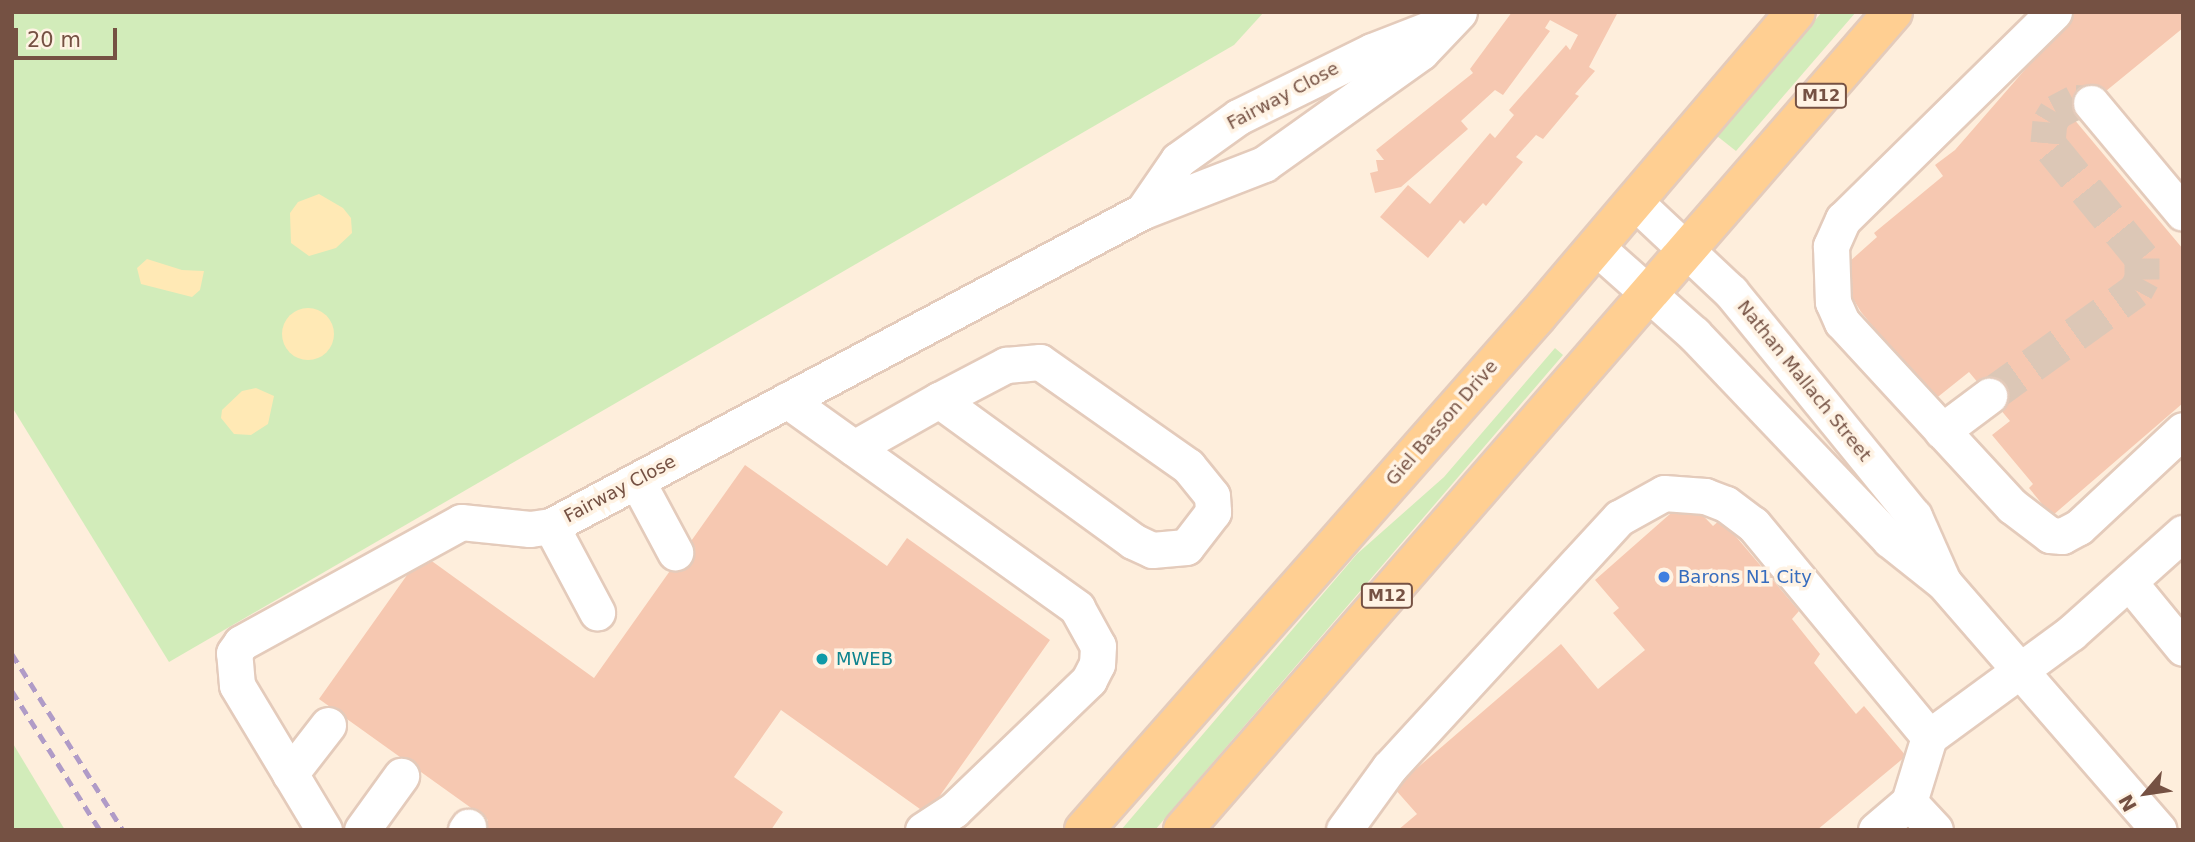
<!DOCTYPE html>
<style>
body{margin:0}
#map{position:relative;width:2195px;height:842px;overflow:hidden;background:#feeedc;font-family:"DejaVu Sans",sans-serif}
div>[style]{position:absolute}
.green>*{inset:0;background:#d2ecba}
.sand>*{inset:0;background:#ffe9b5}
.round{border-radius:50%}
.building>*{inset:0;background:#f6c8b1}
.minor-tunnel>*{height:35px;margin-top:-17.5px;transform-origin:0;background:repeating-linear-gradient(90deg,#dcc7b6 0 35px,transparent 0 53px)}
.roads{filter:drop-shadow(2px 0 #e4cbbb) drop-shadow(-2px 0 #e4cbbb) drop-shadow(0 2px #e4cbbb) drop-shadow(0 -2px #e4cbbb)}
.minor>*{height:35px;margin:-17.5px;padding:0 17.5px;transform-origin:17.5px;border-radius:17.5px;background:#fff}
.major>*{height:38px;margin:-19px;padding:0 19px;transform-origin:19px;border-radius:19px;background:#ffcf92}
.rail>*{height:5px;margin-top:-2.5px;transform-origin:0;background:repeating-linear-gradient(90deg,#b09bc7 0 10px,transparent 0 17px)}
.dots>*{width:19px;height:19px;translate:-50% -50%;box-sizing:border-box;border:4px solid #fff3e4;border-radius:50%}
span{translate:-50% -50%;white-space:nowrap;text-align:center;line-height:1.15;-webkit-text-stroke:7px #fff3e4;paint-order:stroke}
.shield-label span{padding:2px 5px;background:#fff3e4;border:2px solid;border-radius:5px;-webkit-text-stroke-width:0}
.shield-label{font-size:16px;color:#755143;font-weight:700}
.street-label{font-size:18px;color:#755143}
.shop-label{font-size:18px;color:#366cbe}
.left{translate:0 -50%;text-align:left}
.culture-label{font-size:18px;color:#0d838f}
.frame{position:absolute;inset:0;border:14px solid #755143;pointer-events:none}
.north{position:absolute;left:2111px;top:758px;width:70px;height:70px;-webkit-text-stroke:5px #fff3e4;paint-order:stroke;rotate:241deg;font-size:19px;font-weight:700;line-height:28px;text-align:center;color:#755143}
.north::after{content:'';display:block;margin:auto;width:24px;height:32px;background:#755143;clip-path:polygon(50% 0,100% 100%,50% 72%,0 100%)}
.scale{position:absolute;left:14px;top:28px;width:103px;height:32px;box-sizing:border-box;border:4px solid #755143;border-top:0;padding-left:9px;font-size:21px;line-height:24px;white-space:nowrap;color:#755143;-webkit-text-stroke:5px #fff3e4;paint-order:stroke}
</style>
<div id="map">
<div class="green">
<div style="clip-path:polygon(12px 12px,1264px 12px,1234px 45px,169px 662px,12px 407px)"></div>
<div style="clip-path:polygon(1822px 12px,1856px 12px,1736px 151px,1717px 136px)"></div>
<div style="clip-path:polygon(1555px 348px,1563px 355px,1155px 830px,1121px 830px,1357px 554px,1444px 477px)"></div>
<div style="clip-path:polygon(12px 742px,65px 830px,12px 830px)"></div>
</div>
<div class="sand">
<div style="clip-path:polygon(319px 194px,343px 208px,351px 218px,352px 233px,336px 248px,309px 256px,291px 243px,290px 213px,298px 202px)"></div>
<div style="clip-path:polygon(147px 259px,182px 270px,204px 271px,200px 290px,192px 297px,141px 284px,137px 268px)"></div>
<div class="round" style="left:282px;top:308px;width:52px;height:52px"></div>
<div style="clip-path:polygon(256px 388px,274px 396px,268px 424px,251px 435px,234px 434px,221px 418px,222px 410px,242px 391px)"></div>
</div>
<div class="building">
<div style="clip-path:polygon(1512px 12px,1618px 12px,1589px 67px,1595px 71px,1575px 94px,1579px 96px,1543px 139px,1536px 135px,1516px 157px,1523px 162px,1486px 206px,1483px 203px,1464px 224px,1460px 220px,1428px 258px,1380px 217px,1408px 185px,1430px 204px,1490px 133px,1495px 138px,1514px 115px,1509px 110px,1566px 45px,1570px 50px,1578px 35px,1550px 20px,1545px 28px,1550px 31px,1503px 95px,1495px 90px,1461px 121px,1468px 129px,1401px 187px,1375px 193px,1370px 173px,1378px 171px,1376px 160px,1384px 160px,1376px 150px,1473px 73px,1470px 69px)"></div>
<div style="clip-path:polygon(2075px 12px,2183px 12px,2183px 28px,2073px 118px,2183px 249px,2183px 403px,2052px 516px,2029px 488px,2033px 484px,1992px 435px,2010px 421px,1969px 372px,1934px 400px,1861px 312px,1849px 292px,1849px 262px,1877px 237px,1874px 233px,1943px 176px,1935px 165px,1955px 150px)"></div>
<div style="clip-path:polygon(745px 465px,887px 566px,907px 538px,1050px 640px,927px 814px,781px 710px,734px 777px,783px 812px,771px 830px,481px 830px,488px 820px,319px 699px,422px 554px,594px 678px)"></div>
<div style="clip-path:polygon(1687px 499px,1713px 526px,1721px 519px,1799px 611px,1792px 619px,1820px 654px,1814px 663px,1856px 714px,1864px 706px,1906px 756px,1817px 830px,1398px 830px,1417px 814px,1394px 788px,1561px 644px,1598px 689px,1645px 650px,1613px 613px,1619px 608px,1595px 580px)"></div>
</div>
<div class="minor-tunnel">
<div style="left:1989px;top:396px;width:181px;rotate:-35.8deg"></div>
<div style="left:2136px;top:290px;width:13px;rotate:-61deg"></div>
<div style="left:2142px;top:279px;width:21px;rotate:-90deg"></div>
<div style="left:2142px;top:258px;width:149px;rotate:-129.3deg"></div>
<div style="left:2048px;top:143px;width:21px;rotate:-85deg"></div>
<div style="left:2050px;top:122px;width:12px;rotate:-59deg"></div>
<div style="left:2056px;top:112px;width:21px;rotate:-28deg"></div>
<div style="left:2075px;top:102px;width:16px;rotate:4deg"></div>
</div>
<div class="roads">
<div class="minor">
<div style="left:2054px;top:12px;width:296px;rotate:135.5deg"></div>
<div style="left:1843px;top:219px;width:30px;rotate:114deg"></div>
<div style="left:1831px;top:246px;width:56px;rotate:88deg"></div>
<div style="left:1833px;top:302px;width:22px;rotate:66deg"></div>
<div style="left:1842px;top:322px;width:251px;rotate:47.3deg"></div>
<div style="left:2012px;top:506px;width:48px;rotate:37.3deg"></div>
<div style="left:2050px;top:535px;width:12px;rotate:5deg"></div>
<div style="left:2062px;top:536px;width:19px;rotate:-28deg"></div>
<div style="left:2079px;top:527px;width:142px;rotate:-43deg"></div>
<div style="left:2091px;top:103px;width:143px;rotate:50.1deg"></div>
<div style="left:1634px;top:201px;width:133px;rotate:43.2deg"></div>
<div style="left:1731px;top:292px;width:289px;rotate:50.8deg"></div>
<div style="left:1914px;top:516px;width:67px;rotate:66.1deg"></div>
<div style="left:1143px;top:211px;width:62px;rotate:-55.5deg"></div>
<div style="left:1178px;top:160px;width:74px;rotate:-35.6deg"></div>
<div style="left:1238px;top:117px;width:149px;rotate:-26.2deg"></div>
<div style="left:1372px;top:51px;width:69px;rotate:-21.3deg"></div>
<div style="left:1596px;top:247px;width:131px;rotate:41.6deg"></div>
<div style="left:1694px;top:334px;width:284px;rotate:46.4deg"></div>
<div style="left:1890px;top:540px;width:69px;rotate:38.5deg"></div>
<div style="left:1944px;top:583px;width:327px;rotate:49deg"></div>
<div style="left:787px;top:400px;width:357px;rotate:35.6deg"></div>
<div style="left:1077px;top:608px;width:43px;rotate:61.1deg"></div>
<div style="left:1098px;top:646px;width:18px;rotate:93deg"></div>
<div style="left:1097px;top:664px;width:18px;rotate:117deg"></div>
<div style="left:1089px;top:680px;width:187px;rotate:136.1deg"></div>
<div style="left:954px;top:810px;width:37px;rotate:147deg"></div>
<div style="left:1942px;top:431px;width:59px;rotate:-36.7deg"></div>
<div style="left:854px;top:448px;width:98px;rotate:-29.5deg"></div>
<div style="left:939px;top:400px;width:76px;rotate:-27.6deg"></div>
<div style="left:1006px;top:365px;width:34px;rotate:-5deg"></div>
<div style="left:1040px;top:362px;width:181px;rotate:35.1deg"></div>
<div style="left:1188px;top:466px;width:38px;rotate:51deg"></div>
<div style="left:1212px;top:496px;width:16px;rotate:86deg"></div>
<div style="left:1213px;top:512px;width:44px;rotate:127.6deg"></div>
<div style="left:1186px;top:547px;width:34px;rotate:175deg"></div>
<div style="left:1152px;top:550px;width:21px;rotate:-155deg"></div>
<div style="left:1133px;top:541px;width:240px;rotate:-144deg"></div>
<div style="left:637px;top:481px;width:81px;rotate:61.8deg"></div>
<div style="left:551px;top:526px;width:98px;rotate:61.9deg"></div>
<div style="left:2129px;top:582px;width:85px;rotate:50.7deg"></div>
<div style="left:290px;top:774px;width:62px;rotate:-52.2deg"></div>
<div style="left:1909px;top:802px;width:38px;rotate:47deg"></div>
<div style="left:324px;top:830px;width:169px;rotate:-121deg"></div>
<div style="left:237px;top:685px;width:32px;rotate:-95deg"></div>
<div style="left:234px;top:653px;width:12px;rotate:-55deg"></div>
<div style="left:241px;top:643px;width:251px;rotate:-28.8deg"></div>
<div style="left:461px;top:522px;width:69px;rotate:5.8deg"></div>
<div style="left:530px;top:529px;width:21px;rotate:-8deg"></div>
<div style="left:551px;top:526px;width:671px;rotate:-28.02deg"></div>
<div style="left:1143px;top:211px;width:130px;rotate:-21.2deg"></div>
<div style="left:1264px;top:164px;width:193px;rotate:-35.5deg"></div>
<div style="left:1421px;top:52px;width:55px;rotate:-46.5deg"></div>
<div style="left:362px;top:830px;width:67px;rotate:-54.2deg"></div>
<div style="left:466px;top:830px;width:4px;rotate:-56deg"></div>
<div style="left:1344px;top:830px;width:77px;rotate:-54deg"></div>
<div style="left:1389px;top:768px;width:340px;rotate:-47.4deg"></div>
<div style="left:1619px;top:518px;width:51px;rotate:-29.1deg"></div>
<div style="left:1664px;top:493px;width:41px;rotate:4.2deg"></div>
<div style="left:1705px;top:496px;width:22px;rotate:21deg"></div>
<div style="left:1726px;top:504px;width:34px;rotate:37deg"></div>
<div style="left:1753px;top:524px;width:276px;rotate:50.4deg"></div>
<div style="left:1876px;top:830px;width:43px;rotate:-40.3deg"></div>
<div style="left:1909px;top:802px;width:68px;rotate:-72.9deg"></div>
<div style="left:1929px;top:737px;width:176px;rotate:-36.2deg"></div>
<div style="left:2071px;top:633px;width:150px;rotate:-41.8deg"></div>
</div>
<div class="major">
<div style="left:1084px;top:830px;width:685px;rotate:-48.61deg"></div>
<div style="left:1537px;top:316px;width:399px;rotate:-49.6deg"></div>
<div style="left:1183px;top:830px;width:1083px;rotate:-49.04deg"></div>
</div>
</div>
<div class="rail">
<div style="left:12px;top:654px;width:208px;rotate:57.8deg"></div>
<div style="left:12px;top:691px;width:165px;rotate:57.7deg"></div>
</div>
<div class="dots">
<div style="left:1664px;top:577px;background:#3f7fe0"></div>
<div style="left:822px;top:659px;background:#0f9aa8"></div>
</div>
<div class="shield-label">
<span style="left:1821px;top:96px">M12</span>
<span style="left:1387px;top:596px">M12</span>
</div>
<div class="street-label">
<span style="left:1283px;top:96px;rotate:-28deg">Fairway Close</span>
<span style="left:1804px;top:381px;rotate:51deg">Nathan Mallach Street</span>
<span style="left:1442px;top:423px;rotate:-49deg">Giel Basson Drive</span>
<span style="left:620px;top:489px;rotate:-28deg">Fairway Close</span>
</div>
<div class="shop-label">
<span class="left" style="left:1678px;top:577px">Barons N1 City</span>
</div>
<div class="culture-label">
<span class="left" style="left:836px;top:659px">MWEB</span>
</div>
<div class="frame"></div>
<div class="north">N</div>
<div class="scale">20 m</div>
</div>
